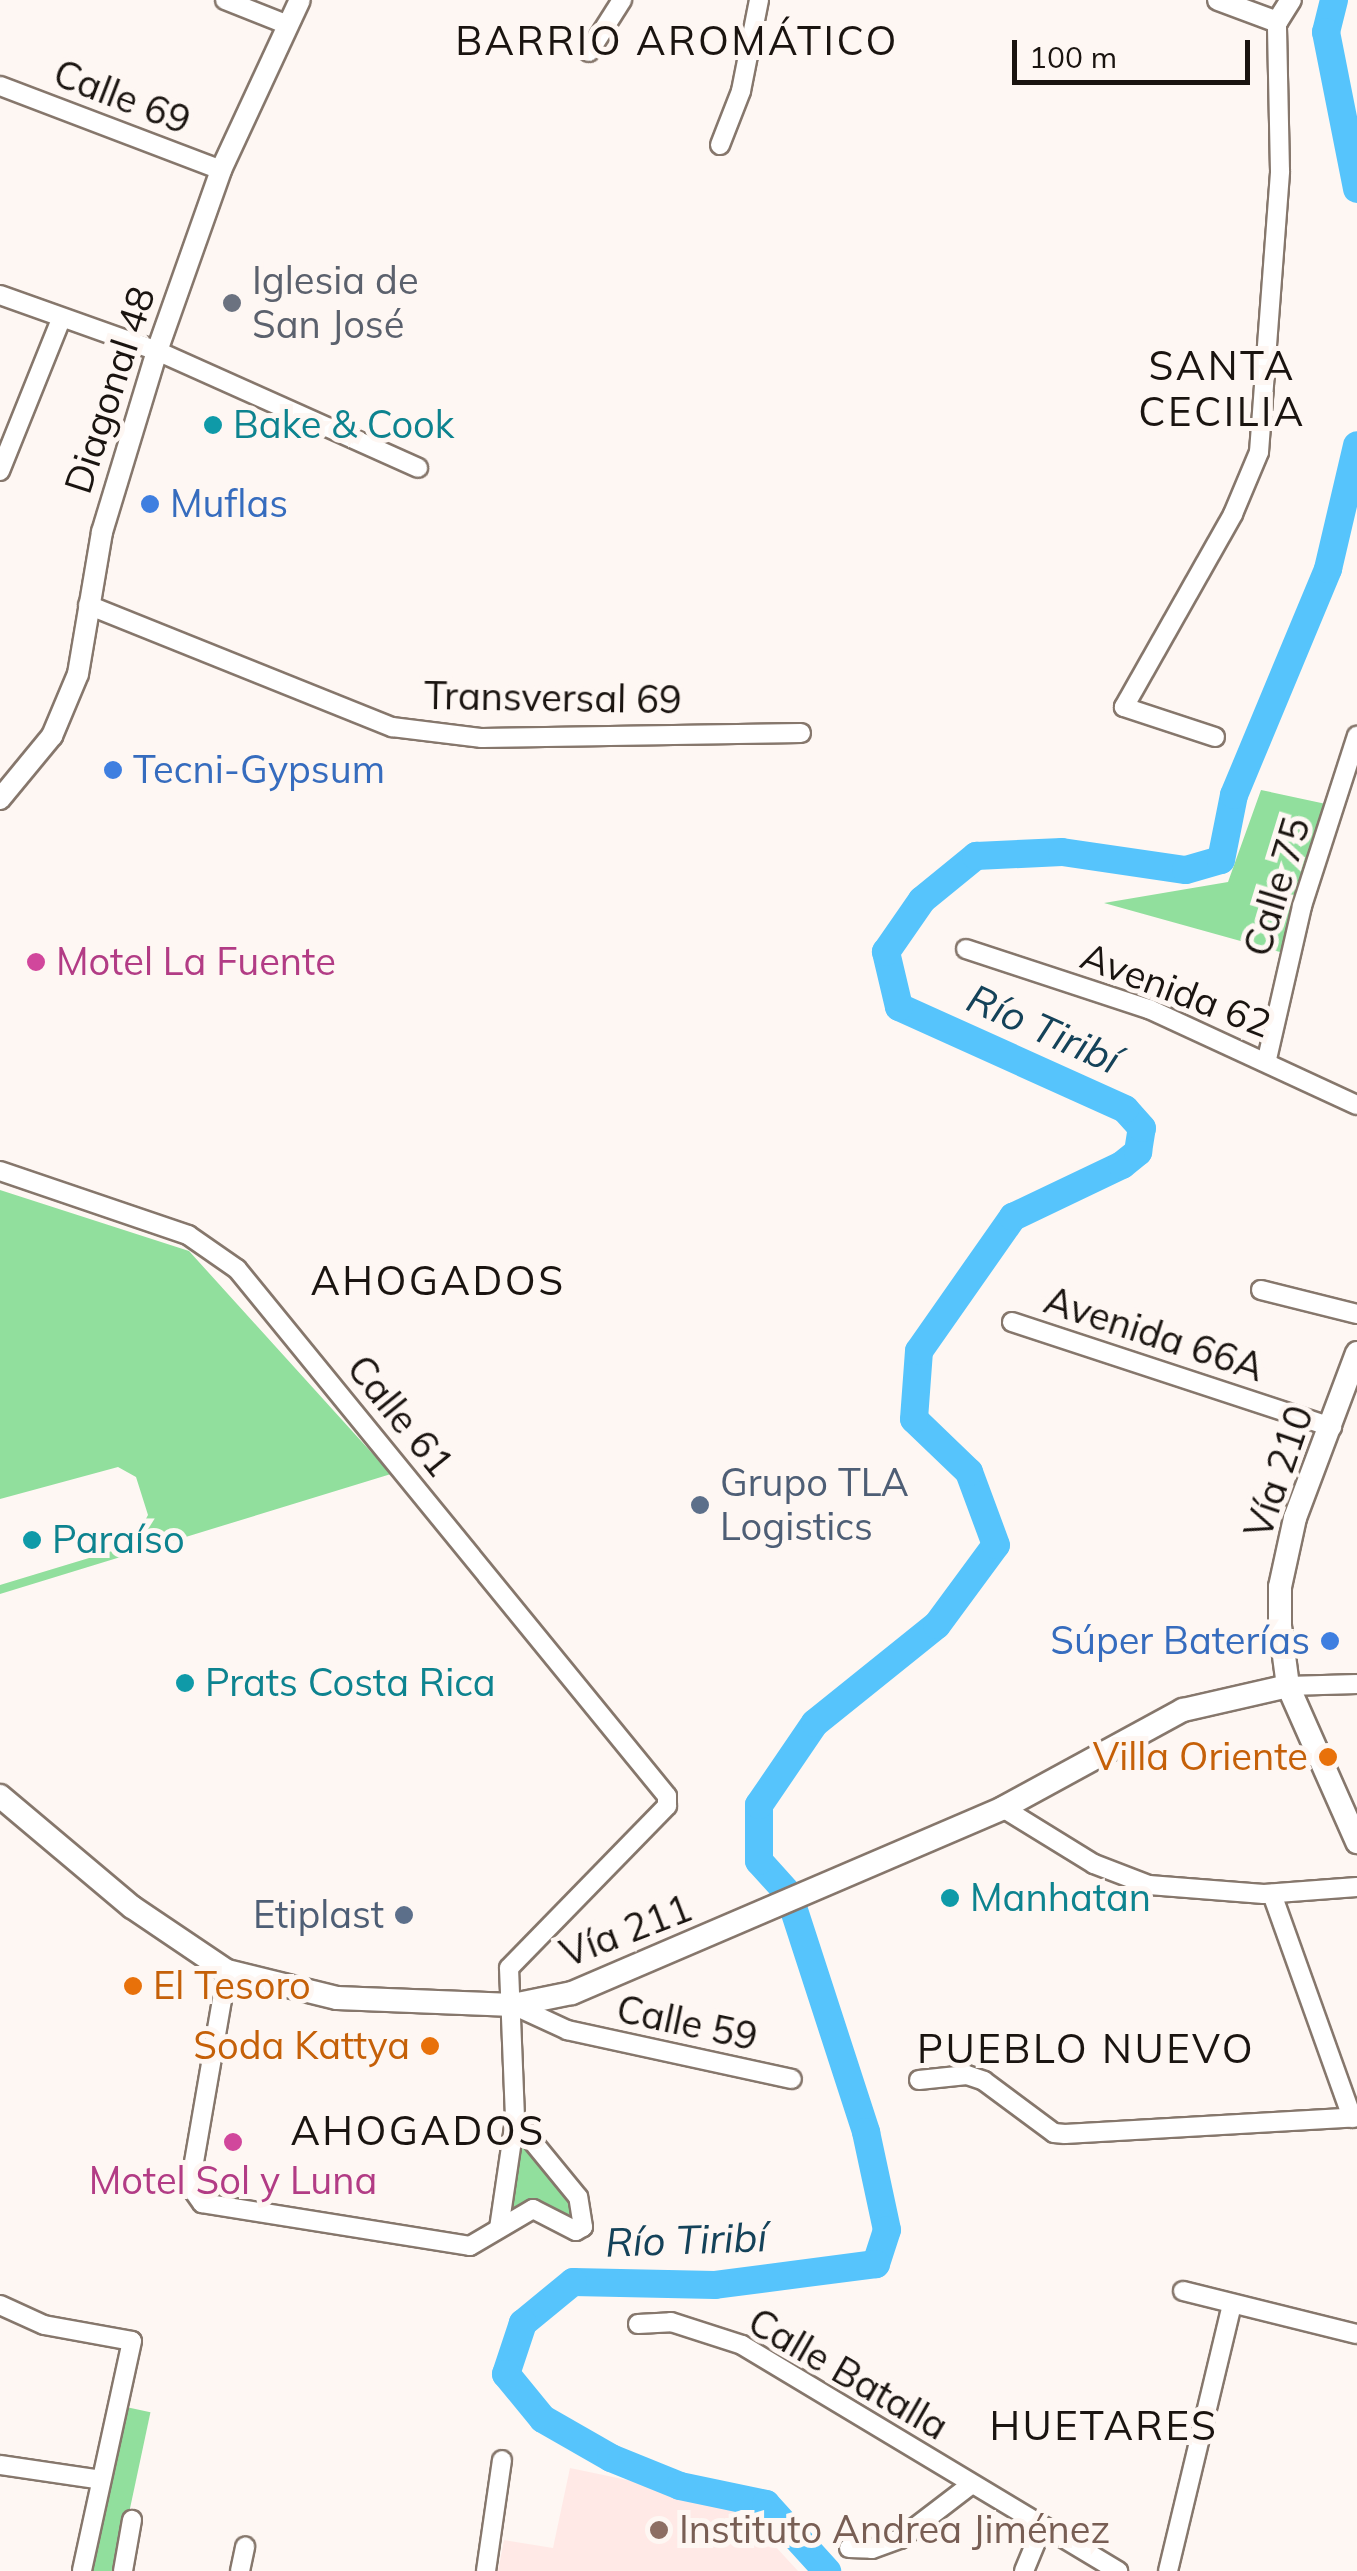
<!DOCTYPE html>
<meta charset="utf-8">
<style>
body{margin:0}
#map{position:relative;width:1357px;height:2571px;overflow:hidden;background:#fef7f3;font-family:Mulish,sans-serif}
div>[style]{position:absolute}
.education>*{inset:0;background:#ffe9e6}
.green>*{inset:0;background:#91df9d;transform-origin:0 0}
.river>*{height:28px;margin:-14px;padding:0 14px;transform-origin:14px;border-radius:14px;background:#56c4fc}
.roads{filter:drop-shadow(2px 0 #86776c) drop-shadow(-2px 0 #86776c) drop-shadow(0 2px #86776c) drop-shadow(0 -2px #86776c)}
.minor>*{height:18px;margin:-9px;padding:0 9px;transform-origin:9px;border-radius:9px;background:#fff}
.tertiary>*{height:20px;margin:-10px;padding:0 10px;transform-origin:10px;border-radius:10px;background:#fff}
.secondary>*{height:22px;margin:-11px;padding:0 11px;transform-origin:11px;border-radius:11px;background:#fff}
.dots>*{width:28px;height:28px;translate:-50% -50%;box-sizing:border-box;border:5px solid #fef7f3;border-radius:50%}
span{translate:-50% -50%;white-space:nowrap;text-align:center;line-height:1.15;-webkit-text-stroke:10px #fef7f3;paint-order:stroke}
.street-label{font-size:38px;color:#1a1410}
.worship-label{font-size:38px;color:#5b616d}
.left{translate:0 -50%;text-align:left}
.culture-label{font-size:38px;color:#0d838f}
.shop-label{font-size:38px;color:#366cbe}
.right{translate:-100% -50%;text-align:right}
.hotel-label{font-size:38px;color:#b23c85}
.service-label{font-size:38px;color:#4e5e75}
.food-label{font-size:38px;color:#c56008}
.education-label{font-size:38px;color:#785e54}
.neighbourhood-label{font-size:40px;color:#1a1410;letter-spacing:2.5px}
.water-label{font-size:40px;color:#144259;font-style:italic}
.scale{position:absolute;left:1012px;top:40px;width:238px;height:45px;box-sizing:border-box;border:5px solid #1a1410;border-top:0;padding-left:12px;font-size:30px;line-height:35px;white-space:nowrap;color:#1a1410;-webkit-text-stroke:8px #fef7f3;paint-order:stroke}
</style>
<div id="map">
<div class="education">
<div style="clip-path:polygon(570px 2468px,713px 2498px,751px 2520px,798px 2571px,498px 2571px,504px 2540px,553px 2548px)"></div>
</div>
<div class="green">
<div style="clip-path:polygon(1261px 790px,1326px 804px,1280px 952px,1104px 903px,1228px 882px)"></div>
<div style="clip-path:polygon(0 1190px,189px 1251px,391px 1474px,0 1594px,0 1585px,132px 1545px,148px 1515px,136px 1477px,118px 1467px,0 1499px)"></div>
<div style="clip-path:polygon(518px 2137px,575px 2200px,579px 2226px,553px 2212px,510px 2214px)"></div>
<div style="left:126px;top:2407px;width:25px;height:168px;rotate:12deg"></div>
</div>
<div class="river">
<div style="left:1334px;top:0;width:33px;rotate:104deg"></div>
<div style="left:1326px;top:32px;width:160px;rotate:78.8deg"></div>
<div style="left:786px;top:1891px;width:40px;rotate:-132deg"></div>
<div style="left:759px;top:1861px;width:56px;rotate:-90deg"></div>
<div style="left:759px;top:1805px;width:99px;rotate:-55.7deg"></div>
<div style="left:815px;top:1723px;width:156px;rotate:-38.8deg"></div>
<div style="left:937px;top:1625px;width:99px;rotate:-53.6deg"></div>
<div style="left:996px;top:1545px;width:78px;rotate:-110.3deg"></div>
<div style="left:969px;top:1472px;width:76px;rotate:-136.1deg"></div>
<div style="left:914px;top:1419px;width:68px;rotate:-85.8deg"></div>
<div style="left:919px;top:1351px;width:164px;rotate:-55deg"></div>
<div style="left:1013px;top:1217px;width:121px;rotate:-25.5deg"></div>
<div style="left:1122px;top:1165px;width:21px;rotate:-39deg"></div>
<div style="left:1138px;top:1152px;width:24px;rotate:-81deg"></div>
<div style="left:1142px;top:1128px;width:25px;rotate:-132deg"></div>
<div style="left:1125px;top:1109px;width:248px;rotate:-155.7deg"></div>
<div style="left:899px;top:1007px;width:57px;rotate:-103.3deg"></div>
<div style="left:886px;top:952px;width:63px;rotate:-55.3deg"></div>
<div style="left:922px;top:900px;width:70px;rotate:-39.2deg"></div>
<div style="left:976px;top:856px;width:86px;rotate:-2.7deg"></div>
<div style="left:1062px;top:852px;width:125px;rotate:8.3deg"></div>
<div style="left:1186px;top:870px;width:36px;rotate:-16deg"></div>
<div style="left:1221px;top:860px;width:66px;rotate:-78.7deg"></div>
<div style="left:1234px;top:795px;width:245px;rotate:-67.4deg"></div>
<div style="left:1328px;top:569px;width:127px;rotate:-76.8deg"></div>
<div style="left:793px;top:1907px;width:237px;rotate:72deg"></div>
<div style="left:866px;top:2132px;width:100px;rotate:77.9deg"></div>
<div style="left:887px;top:2230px;width:36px;rotate:108deg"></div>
<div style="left:876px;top:2264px;width:162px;rotate:172.6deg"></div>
<div style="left:715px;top:2285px;width:142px;rotate:-178.8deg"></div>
<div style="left:573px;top:2282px;width:65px;rotate:140.6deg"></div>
<div style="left:523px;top:2323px;width:54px;rotate:108.4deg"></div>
<div style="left:506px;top:2374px;width:58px;rotate:50.6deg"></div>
<div style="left:543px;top:2419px;width:78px;rotate:29.8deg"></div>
<div style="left:611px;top:2458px;width:74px;rotate:22.1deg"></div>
<div style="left:680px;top:2486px;width:88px;rotate:11.8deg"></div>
<div style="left:766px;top:2504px;width:91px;rotate:47.7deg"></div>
</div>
<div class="roads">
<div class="minor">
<div style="left:225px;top:0;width:68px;rotate:21.6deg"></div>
<div style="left:589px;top:52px;width:62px;rotate:-57.6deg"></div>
<div style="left:0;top:86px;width:236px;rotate:20.8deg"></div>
<div style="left:720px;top:145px;width:58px;rotate:-68.7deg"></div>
<div style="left:741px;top:91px;width:93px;rotate:-78.8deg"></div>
<div style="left:0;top:295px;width:167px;rotate:19.6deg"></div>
<div style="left:157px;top:351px;width:286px;rotate:24.1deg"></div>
<div style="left:0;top:471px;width:164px;rotate:-68.1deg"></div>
<div style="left:88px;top:605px;width:328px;rotate:21.9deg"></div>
<div style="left:392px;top:727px;width:91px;rotate:7deg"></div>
<div style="left:482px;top:738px;width:319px;rotate:-0.9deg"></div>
<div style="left:1215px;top:737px;width:96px;rotate:-161.8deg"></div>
<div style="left:1124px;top:707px;width:222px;rotate:-60.5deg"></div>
<div style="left:1233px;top:514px;width:67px;rotate:-67.2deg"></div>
<div style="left:1259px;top:452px;width:282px;rotate:-85.7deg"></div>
<div style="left:1280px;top:171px;width:149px;rotate:-91.2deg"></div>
<div style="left:966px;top:949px;width:193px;rotate:18.2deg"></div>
<div style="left:1149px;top:1009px;width:229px;rotate:24.8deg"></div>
<div style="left:1267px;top:1059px;width:157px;rotate:-77.1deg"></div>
<div style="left:1302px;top:906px;width:179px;rotate:-72.1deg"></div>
<div style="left:0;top:1171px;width:199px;rotate:18.8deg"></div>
<div style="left:188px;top:1235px;width:60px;rotate:34.8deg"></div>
<div style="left:237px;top:1269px;width:680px;rotate:50.79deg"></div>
<div style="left:667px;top:1796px;width:10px;rotate:90deg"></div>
<div style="left:667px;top:1806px;width:226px;rotate:134.3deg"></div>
<div style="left:509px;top:1968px;width:152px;rotate:87.7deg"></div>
<div style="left:515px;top:2120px;width:109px;rotate:98.4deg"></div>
<div style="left:1261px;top:1290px;width:99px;rotate:14deg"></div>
<div style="left:1012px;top:1322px;width:337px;rotate:18.2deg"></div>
<div style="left:1288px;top:1686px;width:69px;rotate:-1.7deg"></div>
<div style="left:1003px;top:1808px;width:107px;rotate:31.6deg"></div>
<div style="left:1094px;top:1864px;width:59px;rotate:20.9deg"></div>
<div style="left:1149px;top:1885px;width:115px;rotate:4.5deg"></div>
<div style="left:1264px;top:1894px;width:93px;rotate:-4.3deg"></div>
<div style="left:1272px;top:1894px;width:238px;rotate:70.3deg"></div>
<div style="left:227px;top:1971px;width:218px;rotate:99.8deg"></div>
<div style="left:190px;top:2186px;width:21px;rotate:55deg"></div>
<div style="left:202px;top:2203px;width:271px;rotate:9.1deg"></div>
<div style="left:470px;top:2246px;width:73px;rotate:-30.4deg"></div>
<div style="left:533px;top:2209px;width:48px;rotate:27.1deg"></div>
<div style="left:576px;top:2231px;width:8px;rotate:-30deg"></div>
<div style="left:583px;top:2227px;width:30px;rotate:-99deg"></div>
<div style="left:578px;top:2197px;width:99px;rotate:-129.3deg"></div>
<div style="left:513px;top:2005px;width:60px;rotate:24.8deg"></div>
<div style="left:567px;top:2030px;width:230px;rotate:12.3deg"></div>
<div style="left:919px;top:2080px;width:48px;rotate:-5.9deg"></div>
<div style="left:967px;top:2075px;width:18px;rotate:19deg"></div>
<div style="left:984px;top:2081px;width:87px;rotate:36.6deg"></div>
<div style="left:1054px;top:2133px;width:11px;rotate:5deg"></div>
<div style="left:1065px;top:2134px;width:292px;rotate:-3.3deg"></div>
<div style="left:1183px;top:2291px;width:179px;rotate:13.9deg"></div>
<div style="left:0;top:2305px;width:48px;rotate:24.4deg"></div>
<div style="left:44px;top:2325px;width:89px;rotate:10.3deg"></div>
<div style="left:132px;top:2341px;width:235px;rotate:102.3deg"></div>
<div style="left:638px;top:2324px;width:33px;rotate:-3deg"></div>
<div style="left:671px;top:2322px;width:75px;rotate:17.9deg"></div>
<div style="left:742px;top:2345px;width:439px;rotate:31deg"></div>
<div style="left:0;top:2465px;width:102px;rotate:8.4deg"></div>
<div style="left:849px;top:2548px;width:23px;rotate:2deg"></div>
<div style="left:872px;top:2549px;width:30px;rotate:-20deg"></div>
<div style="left:900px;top:2539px;width:87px;rotate:-37.5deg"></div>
<div style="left:123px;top:2571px;width:52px;rotate:-80deg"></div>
<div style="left:240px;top:2571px;width:25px;rotate:-78deg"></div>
<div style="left:486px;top:2571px;width:112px;rotate:-81.8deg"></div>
<div style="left:1024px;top:2571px;width:44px;rotate:-67.5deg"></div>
<div style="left:1168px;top:2571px;width:274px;rotate:-76.5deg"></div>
</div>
<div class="tertiary">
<div style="left:1218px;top:0;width:63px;rotate:20.4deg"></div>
<div style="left:1277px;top:22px;width:26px;rotate:-58deg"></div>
<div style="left:0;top:799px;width:82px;rotate:-50.5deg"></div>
<div style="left:52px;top:736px;width:67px;rotate:-67.2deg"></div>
<div style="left:78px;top:674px;width:144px;rotate:-80.4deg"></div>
<div style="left:102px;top:532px;width:189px;rotate:-73.1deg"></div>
<div style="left:157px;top:351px;width:192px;rotate:-70.5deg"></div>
<div style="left:221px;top:170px;width:187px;rotate:-65.1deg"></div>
</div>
<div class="secondary">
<div style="left:1357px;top:1353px;width:176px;rotate:110.6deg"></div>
<div style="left:1295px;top:1518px;width:71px;rotate:102.3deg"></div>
<div style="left:1280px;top:1587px;width:39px;rotate:90deg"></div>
<div style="left:1280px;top:1626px;width:61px;rotate:82.4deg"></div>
<div style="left:1288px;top:1686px;width:171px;rotate:66.1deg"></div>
<div style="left:0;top:1796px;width:172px;rotate:40.1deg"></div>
<div style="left:132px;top:1907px;width:115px;rotate:34deg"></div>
<div style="left:227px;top:1971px;width:113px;rotate:13.8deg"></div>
<div style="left:337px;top:1998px;width:176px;rotate:2.3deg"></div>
<div style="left:513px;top:2005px;width:60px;rotate:-11.5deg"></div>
<div style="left:572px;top:1993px;width:469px;rotate:-23.2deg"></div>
<div style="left:1003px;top:1808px;width:205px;rotate:-28.6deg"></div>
<div style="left:1183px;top:1710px;width:108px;rotate:-12.9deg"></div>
</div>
</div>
<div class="dots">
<div style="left:232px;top:303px;background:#6b7280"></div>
<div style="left:213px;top:425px;background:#0f9aa8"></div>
<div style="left:150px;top:504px;background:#3f7fe0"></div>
<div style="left:113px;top:770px;background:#3f7fe0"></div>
<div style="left:36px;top:962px;background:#d1479c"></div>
<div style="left:700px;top:1505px;background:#5c6f8a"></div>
<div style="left:32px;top:1540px;background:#0f9aa8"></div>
<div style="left:1330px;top:1641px;background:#3f7fe0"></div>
<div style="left:185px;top:1683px;background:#0f9aa8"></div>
<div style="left:1328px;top:1757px;background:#e8710a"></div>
<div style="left:950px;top:1898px;background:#0f9aa8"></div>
<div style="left:404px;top:1915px;background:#5c6f8a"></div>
<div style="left:133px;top:1986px;background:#e8710a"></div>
<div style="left:430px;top:2046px;background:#e8710a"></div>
<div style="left:233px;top:2142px;background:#d1479c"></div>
<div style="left:659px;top:2530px;background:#8d6e63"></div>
</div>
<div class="street-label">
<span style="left:122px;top:97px;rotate:21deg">Calle 69</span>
<span style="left:110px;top:390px;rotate:-72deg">Diagonal 48</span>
<span style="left:553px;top:698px;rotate:1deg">Transversal 69</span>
<span style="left:1277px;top:887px;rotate:-73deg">Calle 75</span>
<span style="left:1176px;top:990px;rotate:21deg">Avenida 62</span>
<span style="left:1154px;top:1334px;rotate:18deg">Avenida 66A</span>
<span style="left:400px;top:1416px;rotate:51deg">Calle 61</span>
<span style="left:1279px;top:1472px;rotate:-71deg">Vía 210</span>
<span style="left:626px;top:1931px;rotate:-21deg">Vía 211</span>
<span style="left:687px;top:2023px;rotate:12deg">Calle 59</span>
<span style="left:848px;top:2374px;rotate:30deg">Calle Batalla</span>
</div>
<div class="worship-label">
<span class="left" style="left:252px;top:303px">Iglesia de<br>San José</span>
</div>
<div class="culture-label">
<span class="left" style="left:233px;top:425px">Bake &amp; Cook</span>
<span class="left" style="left:52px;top:1540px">Paraíso</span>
<span class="left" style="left:205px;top:1683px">Prats Costa Rica</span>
<span class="left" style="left:970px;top:1898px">Manhatan</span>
</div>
<div class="shop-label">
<span class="left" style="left:170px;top:504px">Muflas</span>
<span class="left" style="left:133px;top:770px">Tecni-Gypsum</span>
<span class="right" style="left:1310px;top:1641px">Súper Baterías</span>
</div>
<div class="hotel-label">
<span class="left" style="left:56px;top:962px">Motel La Fuente</span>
<span style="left:233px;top:2181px">Motel Sol y Luna</span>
</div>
<div class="service-label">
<span class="left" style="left:720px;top:1505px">Grupo TLA<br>Logistics</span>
<span class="right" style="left:384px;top:1915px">Etiplast</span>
</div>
<div class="food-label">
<span class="right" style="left:1308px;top:1757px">Villa Oriente</span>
<span class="left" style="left:153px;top:1986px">El Tesoro</span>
<span class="right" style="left:410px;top:2046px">Soda Kattya</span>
</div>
<div class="education-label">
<span class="left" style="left:679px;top:2530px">Instituto Andrea Jiménez</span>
</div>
<div class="neighbourhood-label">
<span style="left:677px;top:40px">BARRIO AROMÁTICO</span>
<span style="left:1222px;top:388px">SANTA<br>CECILIA</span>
<span style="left:438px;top:1280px">AHOGADOS</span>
<span style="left:1086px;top:2048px">PUEBLO NUEVO</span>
<span style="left:418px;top:2130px">AHOGADOS</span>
<span style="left:1104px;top:2425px">HUETARES</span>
</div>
<div class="water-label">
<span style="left:1044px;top:1028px;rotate:24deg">Río Tiribí</span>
<span style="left:686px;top:2239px;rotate:-2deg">Río Tiribí</span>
</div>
<div class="scale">100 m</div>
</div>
